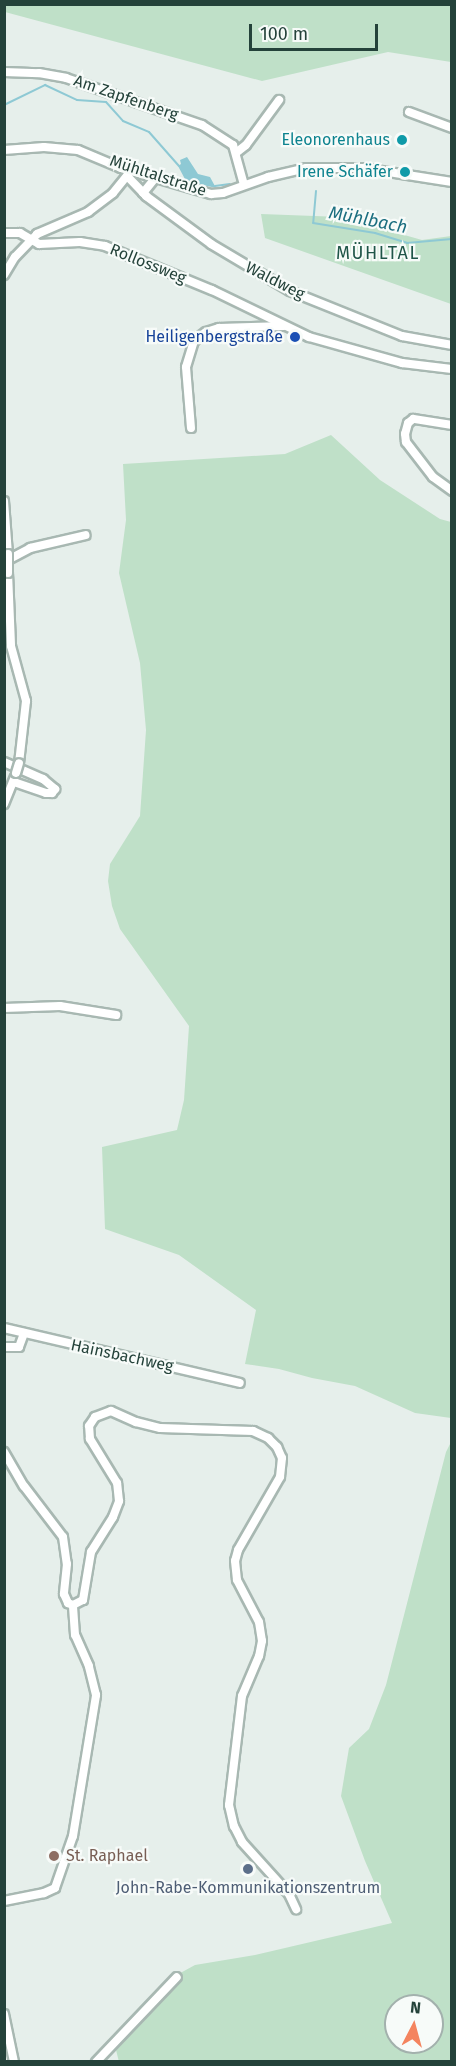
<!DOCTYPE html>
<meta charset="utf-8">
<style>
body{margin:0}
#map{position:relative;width:456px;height:2066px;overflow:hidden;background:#e6efeb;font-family:"Fira Sans",sans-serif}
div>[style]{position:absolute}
.green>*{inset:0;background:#bfe0c8}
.water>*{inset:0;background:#8ec9d4}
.stream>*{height:2px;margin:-1px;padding:0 1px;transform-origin:1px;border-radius:1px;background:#8ec9d4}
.roads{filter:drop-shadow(2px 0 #a8b8b2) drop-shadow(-2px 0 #a8b8b2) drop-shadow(0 2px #a8b8b2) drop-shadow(0 -2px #a8b8b2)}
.minor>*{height:8px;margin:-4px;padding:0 4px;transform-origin:4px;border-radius:4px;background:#fff}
.bridges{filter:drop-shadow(2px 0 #a8b8b2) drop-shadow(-2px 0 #a8b8b2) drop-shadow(0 2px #a8b8b2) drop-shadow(0 -2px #a8b8b2)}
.minor-bridge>*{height:8px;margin:-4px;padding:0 4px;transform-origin:4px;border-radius:4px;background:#fff}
.dots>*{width:16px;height:16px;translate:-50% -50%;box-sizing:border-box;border:3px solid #f7fbf9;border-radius:50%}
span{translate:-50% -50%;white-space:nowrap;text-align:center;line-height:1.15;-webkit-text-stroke:4.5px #f7fbf9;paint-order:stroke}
.street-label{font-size:16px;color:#24423a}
.culture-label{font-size:16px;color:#0d838f}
.right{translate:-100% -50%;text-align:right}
.transit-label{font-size:16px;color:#164399}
.education-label{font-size:16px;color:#785e54}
.left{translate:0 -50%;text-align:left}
.service-label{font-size:16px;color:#4e5e75}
.water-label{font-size:18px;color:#1c6f80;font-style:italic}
.neighbourhood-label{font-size:18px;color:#1f5548;letter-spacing:1.5px}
.frame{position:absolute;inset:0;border:6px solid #24423a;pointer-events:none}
.north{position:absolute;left:384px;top:1994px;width:60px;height:60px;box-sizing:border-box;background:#f7fbf9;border:2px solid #a3b1ad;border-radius:50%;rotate:6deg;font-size:16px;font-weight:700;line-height:24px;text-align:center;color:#24423a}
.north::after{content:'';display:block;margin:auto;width:21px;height:27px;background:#f4845f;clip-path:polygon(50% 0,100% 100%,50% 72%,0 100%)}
.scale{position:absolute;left:249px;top:24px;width:129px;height:27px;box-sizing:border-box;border:3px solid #24423a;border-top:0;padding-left:8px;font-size:18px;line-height:21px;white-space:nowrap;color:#24423a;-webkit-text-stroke:4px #f7fbf9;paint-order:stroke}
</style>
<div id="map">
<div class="green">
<div style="clip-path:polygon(4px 5px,451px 5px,451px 62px,388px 52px,262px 81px,5px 12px)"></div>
<div style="clip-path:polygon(261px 214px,341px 217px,422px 240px,451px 236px,451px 304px,265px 238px)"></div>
<div style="clip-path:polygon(331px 435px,380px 480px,440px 519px,451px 522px,451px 1418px,415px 1413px,355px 1386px,312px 1378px,279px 1369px,245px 1364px,256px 1310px,179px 1255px,105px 1229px,102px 1147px,177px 1130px,184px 1100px,189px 1026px,120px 929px,112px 906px,108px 881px,110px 864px,140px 816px,146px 730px,140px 663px,119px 573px,126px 520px,123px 464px,285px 454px)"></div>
<div style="clip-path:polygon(evenodd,451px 1442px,451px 2061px,119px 2062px,115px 2046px,173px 1977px,195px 1965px,255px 1955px,392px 1923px,365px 1861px,341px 1796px,349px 1748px,369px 1729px,386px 1685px,446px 1452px,451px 1442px,396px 2006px,432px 2006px,432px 2042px,396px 2042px,396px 2006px)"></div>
</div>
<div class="water">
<div style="clip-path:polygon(187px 157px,198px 174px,210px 177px,216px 188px,186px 181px,178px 166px,181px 164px,180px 160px)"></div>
</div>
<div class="stream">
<div style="left:4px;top:105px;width:46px;rotate:-26deg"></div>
<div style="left:45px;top:85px;width:35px;rotate:25deg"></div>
<div style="left:77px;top:100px;width:29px;rotate:4deg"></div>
<div style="left:106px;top:102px;width:25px;rotate:48deg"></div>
<div style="left:123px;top:121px;width:28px;rotate:23deg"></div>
<div style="left:149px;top:132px;width:45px;rotate:48.6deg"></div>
<div style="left:215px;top:186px;width:15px;rotate:-8deg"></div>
<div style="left:316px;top:191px;width:32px;rotate:95deg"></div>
<div style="left:313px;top:223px;width:63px;rotate:9.2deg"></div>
<div style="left:375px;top:233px;width:34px;rotate:17deg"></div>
<div style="left:407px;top:243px;width:45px;rotate:-5.1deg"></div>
</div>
<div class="roads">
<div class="minor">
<div style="left:4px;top:72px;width:35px;rotate:2deg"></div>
<div style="left:39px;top:73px;width:27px;rotate:10deg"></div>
<div style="left:66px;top:78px;width:144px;rotate:19.1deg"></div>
<div style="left:202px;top:125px;width:37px;rotate:33deg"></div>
<div style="left:233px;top:145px;width:41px;rotate:74.6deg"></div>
<div style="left:409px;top:112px;width:46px;rotate:20.4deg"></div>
<div style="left:4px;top:150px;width:40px;rotate:-4.3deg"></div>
<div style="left:44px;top:147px;width:34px;rotate:5deg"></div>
<div style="left:78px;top:150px;width:47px;rotate:22.7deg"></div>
<div style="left:121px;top:168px;width:94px;rotate:16.1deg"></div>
<div style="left:211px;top:194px;width:12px;rotate:-5deg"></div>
<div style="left:223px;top:193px;width:48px;rotate:-19.6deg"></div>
<div style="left:268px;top:177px;width:39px;rotate:-13deg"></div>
<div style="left:306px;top:168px;width:57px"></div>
<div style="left:363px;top:168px;width:90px;rotate:8.9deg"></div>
<div style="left:237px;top:152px;width:11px;rotate:-38deg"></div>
<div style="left:246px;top:145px;width:56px;rotate:-53.7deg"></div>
<div style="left:127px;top:176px;width:28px;rotate:46deg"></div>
<div style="left:146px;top:196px;width:81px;rotate:36.4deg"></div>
<div style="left:211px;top:244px;width:92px;rotate:30.7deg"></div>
<div style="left:290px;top:291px;width:121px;rotate:21.9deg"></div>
<div style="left:402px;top:336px;width:51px;rotate:10.2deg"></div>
<div style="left:143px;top:193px;width:21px;rotate:-51deg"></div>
<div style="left:4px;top:233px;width:16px"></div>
<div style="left:20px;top:233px;width:22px;rotate:30deg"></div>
<div style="left:39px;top:244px;width:41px;rotate:-2.8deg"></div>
<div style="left:80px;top:242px;width:25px;rotate:9deg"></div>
<div style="left:105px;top:246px;width:116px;rotate:22.4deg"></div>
<div style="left:212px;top:290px;width:108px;rotate:25.9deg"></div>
<div style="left:309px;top:337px;width:97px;rotate:15.6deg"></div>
<div style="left:402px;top:363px;width:50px;rotate:6.8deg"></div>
<div style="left:4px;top:275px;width:21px;rotate:-59deg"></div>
<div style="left:15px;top:257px;width:32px;rotate:-46deg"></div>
<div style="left:37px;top:234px;width:56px;rotate:-23.3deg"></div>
<div style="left:88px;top:212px;width:31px;rotate:-37deg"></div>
<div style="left:113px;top:193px;width:27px;rotate:-51deg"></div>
<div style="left:452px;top:425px;width:39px;rotate:-171deg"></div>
<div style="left:413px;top:419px;width:6px;rotate:141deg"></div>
<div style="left:408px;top:423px;width:11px;rotate:105deg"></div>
<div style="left:405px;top:434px;width:8px;rotate:83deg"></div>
<div style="left:406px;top:442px;width:44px;rotate:52.4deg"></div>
<div style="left:433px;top:477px;width:24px;rotate:36deg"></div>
<div style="left:191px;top:428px;width:61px;rotate:-94.7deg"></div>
<div style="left:186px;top:367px;width:27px;rotate:-73deg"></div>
<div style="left:194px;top:341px;width:15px;rotate:-37deg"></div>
<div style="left:206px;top:332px;width:14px;rotate:-17deg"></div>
<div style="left:219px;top:328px;width:65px;rotate:-1.8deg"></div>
<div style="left:4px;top:501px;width:53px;rotate:85.7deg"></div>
<div style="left:4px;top:562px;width:30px;rotate:-28deg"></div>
<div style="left:30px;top:548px;width:57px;rotate:-13.1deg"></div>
<div style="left:8px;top:573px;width:73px;rotate:87.6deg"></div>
<div style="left:11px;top:646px;width:57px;rotate:74.7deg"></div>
<div style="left:26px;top:701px;width:62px;rotate:96.4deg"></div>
<div style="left:4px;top:762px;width:43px;rotate:23.6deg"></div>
<div style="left:43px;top:779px;width:16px;rotate:40deg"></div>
<div style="left:55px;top:789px;width:5px;rotate:127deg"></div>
<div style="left:52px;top:793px;width:6px;rotate:180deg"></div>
<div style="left:46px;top:793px;width:34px;rotate:-161deg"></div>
<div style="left:4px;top:804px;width:29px;rotate:-68deg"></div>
<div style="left:4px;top:1008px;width:56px;rotate:-2deg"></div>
<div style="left:60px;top:1006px;width:57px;rotate:9.1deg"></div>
<div style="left:4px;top:1328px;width:242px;rotate:13.1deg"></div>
<div style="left:4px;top:1347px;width:15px"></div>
<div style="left:19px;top:1347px;width:15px;rotate:-70deg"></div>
<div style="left:4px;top:1452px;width:39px;rotate:60deg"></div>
<div style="left:24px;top:1486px;width:64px;rotate:52.6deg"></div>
<div style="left:63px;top:1537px;width:27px;rotate:82deg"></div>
<div style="left:67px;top:1564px;width:30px;rotate:96deg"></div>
<div style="left:64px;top:1594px;width:10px;rotate:66deg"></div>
<div style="left:68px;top:1603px;width:5px;rotate:22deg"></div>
<div style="left:73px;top:1605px;width:11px;rotate:-27deg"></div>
<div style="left:83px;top:1600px;width:49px;rotate:-80.5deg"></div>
<div style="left:91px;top:1552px;width:41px;rotate:-57.8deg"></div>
<div style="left:113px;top:1517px;width:17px;rotate:-69deg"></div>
<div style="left:119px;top:1501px;width:18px;rotate:-96deg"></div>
<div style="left:117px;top:1483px;width:52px;rotate:-121.5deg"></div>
<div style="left:90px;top:1439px;width:13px;rotate:-94deg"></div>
<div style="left:89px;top:1426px;width:11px;rotate:-56deg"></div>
<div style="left:95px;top:1417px;width:17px;rotate:-21deg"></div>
<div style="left:111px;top:1411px;width:27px;rotate:24deg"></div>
<div style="left:136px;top:1422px;width:25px;rotate:14deg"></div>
<div style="left:160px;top:1428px;width:93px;rotate:1.8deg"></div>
<div style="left:253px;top:1431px;width:17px;rotate:25deg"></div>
<div style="left:268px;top:1438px;width:13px;rotate:45deg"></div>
<div style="left:277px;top:1447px;width:12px;rotate:66deg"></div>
<div style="left:282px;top:1458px;width:19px;rotate:96deg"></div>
<div style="left:280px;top:1477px;width:84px;rotate:119.9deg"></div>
<div style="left:238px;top:1550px;width:11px;rotate:105deg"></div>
<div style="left:235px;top:1561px;width:19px;rotate:84deg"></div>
<div style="left:237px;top:1580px;width:47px;rotate:62.4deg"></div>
<div style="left:259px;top:1622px;width:19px;rotate:81deg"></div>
<div style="left:262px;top:1641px;width:15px;rotate:101deg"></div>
<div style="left:259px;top:1656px;width:43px;rotate:113deg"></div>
<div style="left:242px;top:1696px;width:110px;rotate:96.8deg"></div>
<div style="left:229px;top:1805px;width:22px;rotate:77deg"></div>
<div style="left:234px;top:1826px;width:18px;rotate:63deg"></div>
<div style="left:242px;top:1842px;width:70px;rotate:47.9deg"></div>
<div style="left:289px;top:1894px;width:17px;rotate:65deg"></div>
<div style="left:4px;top:1901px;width:41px;rotate:-11.3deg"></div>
<div style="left:44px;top:1893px;width:12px;rotate:-24deg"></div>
<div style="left:55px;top:1888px;width:55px;rotate:-70.9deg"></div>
<div style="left:73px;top:1836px;width:143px;rotate:-80.7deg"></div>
<div style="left:96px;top:1695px;width:30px;rotate:-104deg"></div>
<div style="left:89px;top:1666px;width:34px;rotate:-114deg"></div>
<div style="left:75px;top:1635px;width:30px;rotate:-94deg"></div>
<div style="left:4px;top:2014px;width:49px;rotate:78.2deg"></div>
<div style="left:96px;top:2062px;width:117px;rotate:-46.4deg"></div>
</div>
</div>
<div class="bridges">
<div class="minor-bridge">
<div style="left:8px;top:573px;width:19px;rotate:-90deg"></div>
<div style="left:16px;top:773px;width:10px;rotate:-73deg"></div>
</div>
</div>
<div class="dots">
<div style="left:402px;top:140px;background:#0f9aa8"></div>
<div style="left:405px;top:172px;background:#0f9aa8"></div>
<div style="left:295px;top:337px;background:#1a4fb4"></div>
<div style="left:54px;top:1856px;background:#8d6e63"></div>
<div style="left:248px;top:1869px;background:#5c6f8a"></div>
</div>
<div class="street-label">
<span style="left:126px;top:98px;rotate:19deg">Am Zapfenberg</span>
<span style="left:158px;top:176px;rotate:18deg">Mühltalstraße</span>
<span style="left:148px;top:264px;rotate:22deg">Rollossweg</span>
<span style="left:275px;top:281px;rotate:27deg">Waldweg</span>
<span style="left:122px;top:1356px;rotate:12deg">Hainsbachweg</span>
</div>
<div class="culture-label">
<span class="right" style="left:390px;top:140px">Eleonorenhaus</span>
<span class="right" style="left:393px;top:172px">Irene Schäfer</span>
</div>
<div class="transit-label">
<span class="right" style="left:283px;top:337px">Heiligenbergstraße</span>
</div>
<div class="education-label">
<span class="left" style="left:66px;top:1856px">St. Raphael</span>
</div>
<div class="service-label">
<span style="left:248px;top:1888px">John-Rabe-Kommunikationszentrum</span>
</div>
<div class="water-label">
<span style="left:368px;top:220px;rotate:11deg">Mühlbach</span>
</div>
<div class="neighbourhood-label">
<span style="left:378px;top:253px">MÜHLTAL</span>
</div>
<div class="frame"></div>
<div class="north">N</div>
<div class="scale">100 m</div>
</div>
